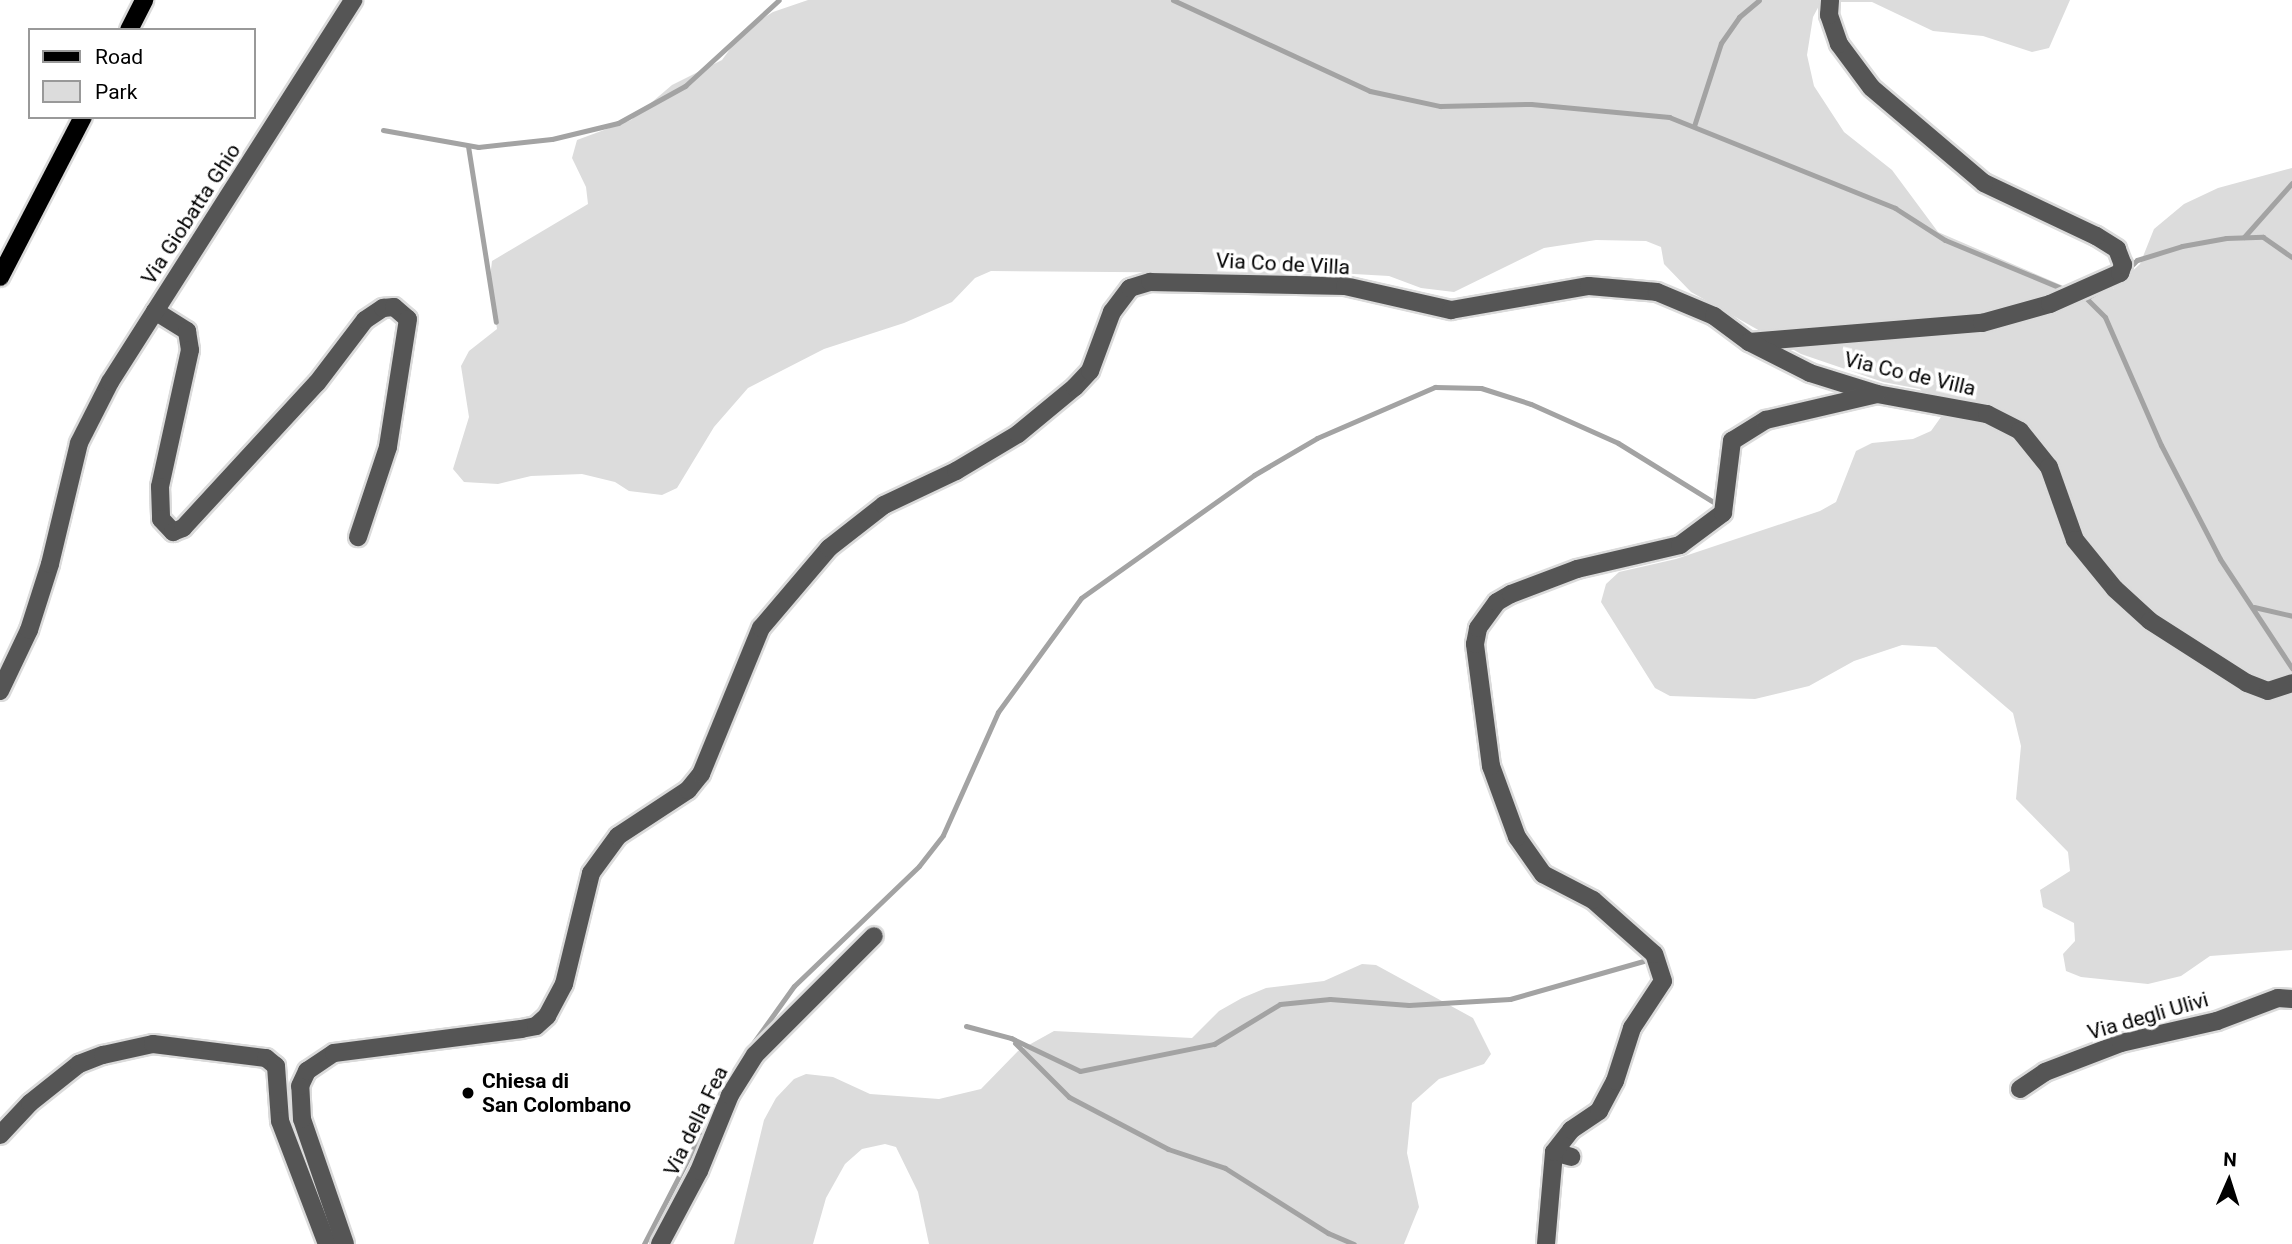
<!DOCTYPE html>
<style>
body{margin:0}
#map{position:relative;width:2292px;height:1244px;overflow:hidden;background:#fff;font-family:Roboto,sans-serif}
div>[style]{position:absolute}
.green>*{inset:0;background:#dcdcdc}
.stream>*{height:5px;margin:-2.5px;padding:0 2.5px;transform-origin:2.5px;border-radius:2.5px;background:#a3a3a3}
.roads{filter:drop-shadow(2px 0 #dbdbdb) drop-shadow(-2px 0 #dbdbdb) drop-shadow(0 2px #dbdbdb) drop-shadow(0 -2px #dbdbdb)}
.minor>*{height:18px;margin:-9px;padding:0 9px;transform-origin:9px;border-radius:9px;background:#555}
.major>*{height:18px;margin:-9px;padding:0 9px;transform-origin:9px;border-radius:9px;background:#000}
.dots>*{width:19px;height:19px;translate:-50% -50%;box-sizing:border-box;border:4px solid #fff;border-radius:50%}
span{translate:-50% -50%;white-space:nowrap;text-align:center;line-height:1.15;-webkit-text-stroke:7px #fff;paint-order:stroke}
.street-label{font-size:21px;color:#000}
.poi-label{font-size:21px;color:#000;font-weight:700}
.left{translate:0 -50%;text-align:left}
.legend{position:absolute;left:28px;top:28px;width:228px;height:91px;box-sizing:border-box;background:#fff;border:2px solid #999;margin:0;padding:9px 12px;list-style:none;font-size:21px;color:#000}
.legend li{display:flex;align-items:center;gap:14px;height:35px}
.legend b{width:35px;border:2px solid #999}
.north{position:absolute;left:2194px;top:1146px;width:70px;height:70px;-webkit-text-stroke:5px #fff;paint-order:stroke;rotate:3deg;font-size:19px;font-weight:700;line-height:28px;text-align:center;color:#000}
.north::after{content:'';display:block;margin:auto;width:24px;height:32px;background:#000;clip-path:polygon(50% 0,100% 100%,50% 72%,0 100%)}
</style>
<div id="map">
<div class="green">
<div style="clip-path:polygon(808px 0,2070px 0,2049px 48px,2032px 52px,1983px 36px,1933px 31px,1872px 2px,1821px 2px,1813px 17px,1807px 55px,1814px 86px,1844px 132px,1892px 170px,1938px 232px,2075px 291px,2113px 289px,2140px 264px,2154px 229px,2184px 204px,2218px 188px,2292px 168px,2292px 950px,2210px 956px,2181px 976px,2148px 984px,2081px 977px,2066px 971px,2063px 954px,2075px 941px,2074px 923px,2043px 907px,2040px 890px,2070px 871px,2068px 852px,2016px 799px,2021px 746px,2013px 713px,1936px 647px,1902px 645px,1854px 661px,1809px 686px,1755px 699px,1670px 696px,1655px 688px,1601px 602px,1606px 584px,1619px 572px,1676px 559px,1820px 511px,1836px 502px,1856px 451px,1872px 443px,1913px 439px,1931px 431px,1941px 417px,1920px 389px,1883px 382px,1801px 354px,1691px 292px,1664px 264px,1661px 247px,1646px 241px,1596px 240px,1544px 248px,1454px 292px,1421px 288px,1389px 276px,1354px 274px,991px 271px,975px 278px,952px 302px,904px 323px,824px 349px,748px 388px,714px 427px,677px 488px,662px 495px,629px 491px,615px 482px,582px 474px,531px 476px,498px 484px,464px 482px,453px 469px,469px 417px,461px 366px,469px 351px,497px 329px,490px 278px,492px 261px,588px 204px,586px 187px,572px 158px,577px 140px,631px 120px,672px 85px,722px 60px,744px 30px,773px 12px)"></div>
<div style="clip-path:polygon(1362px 964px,1376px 965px,1473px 1018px,1491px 1054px,1484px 1064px,1439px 1079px,1412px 1103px,1407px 1153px,1419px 1207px,1404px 1244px,929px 1244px,918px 1192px,896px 1147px,885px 1144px,862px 1149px,845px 1164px,826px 1198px,813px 1244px,734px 1244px,764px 1120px,776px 1098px,794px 1079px,806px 1074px,833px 1077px,870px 1094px,939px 1099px,981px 1089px,1018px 1051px,1054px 1031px,1192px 1038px,1219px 1011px,1242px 998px,1266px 988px,1324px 981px)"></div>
</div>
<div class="stream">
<div style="left:1173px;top:0;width:217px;rotate:24.8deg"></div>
<div style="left:1370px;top:91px;width:72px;rotate:12.1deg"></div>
<div style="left:1440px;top:106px;width:91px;rotate:-1.3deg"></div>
<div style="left:1531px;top:104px;width:139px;rotate:5.4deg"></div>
<div style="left:1669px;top:117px;width:244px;rotate:21.9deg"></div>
<div style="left:1895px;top:208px;width:59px;rotate:32.6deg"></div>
<div style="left:1945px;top:240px;width:133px;rotate:22.5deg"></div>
<div style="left:1694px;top:126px;width:87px;rotate:-72deg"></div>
<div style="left:1721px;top:43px;width:32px;rotate:-55deg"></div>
<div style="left:1739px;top:17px;width:26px;rotate:-40deg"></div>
<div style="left:383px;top:130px;width:97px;rotate:10.1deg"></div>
<div style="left:478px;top:147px;width:74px;rotate:-6.2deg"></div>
<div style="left:552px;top:139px;width:68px;rotate:-13.6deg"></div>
<div style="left:618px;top:123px;width:77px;rotate:-28.9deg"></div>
<div style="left:685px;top:86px;width:127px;rotate:-42.5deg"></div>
<div style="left:468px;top:146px;width:178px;rotate:81deg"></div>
<div style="left:2244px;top:237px;width:72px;rotate:-48.4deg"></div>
<div style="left:2127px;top:270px;width:14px;rotate:-45deg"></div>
<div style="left:2137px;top:260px;width:47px;rotate:-17.3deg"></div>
<div style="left:2182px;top:246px;width:45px;rotate:-10.3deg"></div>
<div style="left:2226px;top:238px;width:37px;rotate:-2deg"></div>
<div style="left:2263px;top:237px;width:35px;rotate:35deg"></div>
<div style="left:2081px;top:296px;width:5px;rotate:22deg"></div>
<div style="left:2086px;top:298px;width:33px;rotate:-29deg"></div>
<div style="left:2086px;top:298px;width:27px;rotate:45deg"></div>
<div style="left:2105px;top:317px;width:140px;rotate:66.4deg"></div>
<div style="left:2161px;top:445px;width:128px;rotate:62.6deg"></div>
<div style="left:2220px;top:559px;width:131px;rotate:56.6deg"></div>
<div style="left:2254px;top:607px;width:39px;rotate:13deg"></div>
<div style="left:966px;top:1026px;width:47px;rotate:14.9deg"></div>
<div style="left:1011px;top:1038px;width:76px;rotate:25.6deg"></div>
<div style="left:1080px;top:1071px;width:137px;rotate:-11.4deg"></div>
<div style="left:1214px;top:1044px;width:77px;rotate:-31.2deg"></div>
<div style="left:1280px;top:1004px;width:50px;rotate:-5.7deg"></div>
<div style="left:1330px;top:999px;width:79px;rotate:4.3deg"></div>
<div style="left:1409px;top:1005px;width:101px;rotate:-3.4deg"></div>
<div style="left:1510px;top:999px;width:146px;rotate:-15.9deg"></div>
<div style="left:1015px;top:1043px;width:76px;rotate:45deg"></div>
<div style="left:1069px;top:1097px;width:112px;rotate:27.7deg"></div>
<div style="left:1168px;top:1149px;width:60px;rotate:18.4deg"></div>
<div style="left:1225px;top:1168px;width:122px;rotate:32.3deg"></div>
<div style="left:1328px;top:1233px;width:28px;rotate:23deg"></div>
<div style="left:746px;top:1053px;width:82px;rotate:-54.4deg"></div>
<div style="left:794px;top:986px;width:173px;rotate:-43.8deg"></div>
<div style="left:919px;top:866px;width:39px;rotate:-52deg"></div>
<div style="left:943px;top:835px;width:135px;rotate:-65.9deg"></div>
<div style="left:998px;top:712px;width:141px;rotate:-53.9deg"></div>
<div style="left:1081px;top:598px;width:212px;rotate:-35.4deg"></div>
<div style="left:1254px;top:475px;width:73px;rotate:-30.4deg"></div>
<div style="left:1317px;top:438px;width:129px;rotate:-23.4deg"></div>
<div style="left:1435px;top:387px;width:46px;rotate:1.2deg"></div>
<div style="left:1481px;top:388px;width:52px;rotate:17.7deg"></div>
<div style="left:1531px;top:404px;width:95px;rotate:24.1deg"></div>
<div style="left:1618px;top:443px;width:120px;rotate:31.7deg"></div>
<div style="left:644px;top:1244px;width:168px;rotate:-62.7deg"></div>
</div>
<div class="roads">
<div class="minor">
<div style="left:155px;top:311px;width:38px;rotate:32deg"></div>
<div style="left:187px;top:331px;width:19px;rotate:81deg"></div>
<div style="left:190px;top:350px;width:140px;rotate:102.4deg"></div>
<div style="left:160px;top:487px;width:32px;rotate:88deg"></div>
<div style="left:161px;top:519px;width:18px;rotate:47deg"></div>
<div style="left:173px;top:532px;width:11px;rotate:-22deg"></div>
<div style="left:183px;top:528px;width:197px;rotate:-47.3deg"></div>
<div style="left:317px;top:383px;width:79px;rotate:-52.7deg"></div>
<div style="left:365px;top:320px;width:22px;rotate:-34deg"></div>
<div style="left:383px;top:308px;width:11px;rotate:-5deg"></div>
<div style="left:394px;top:307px;width:18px;rotate:41deg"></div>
<div style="left:408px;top:319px;width:130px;rotate:98.9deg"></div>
<div style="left:388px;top:447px;width:95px;rotate:108.4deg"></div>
<div style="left:1749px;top:342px;width:234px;rotate:-4.7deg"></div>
<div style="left:1982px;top:323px;width:71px;rotate:-15.6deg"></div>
<div style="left:2050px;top:304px;width:77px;rotate:-23.9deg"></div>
<div style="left:2120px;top:273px;width:9px;rotate:-69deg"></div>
<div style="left:2123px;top:265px;width:17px;rotate:-111deg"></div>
<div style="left:2117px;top:249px;width:25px;rotate:-148deg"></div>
<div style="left:2096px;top:236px;width:124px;rotate:-154.7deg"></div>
<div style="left:1984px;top:183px;width:148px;rotate:-139.7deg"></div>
<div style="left:1871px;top:87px;width:54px;rotate:-126.7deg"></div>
<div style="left:1839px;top:44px;width:31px;rotate:-109deg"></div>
<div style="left:1829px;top:15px;width:15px;rotate:-86deg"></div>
<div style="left:0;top:691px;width:68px;rotate:-64.6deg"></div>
<div style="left:29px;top:630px;width:69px;rotate:-72.3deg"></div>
<div style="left:50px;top:564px;width:124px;rotate:-76.5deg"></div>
<div style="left:79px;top:443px;width:68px;rotate:-63.1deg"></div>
<div style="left:110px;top:382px;width:453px;rotate:-57.5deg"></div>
<div style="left:2020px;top:1089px;width:30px;rotate:-34deg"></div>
<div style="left:2045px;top:1072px;width:81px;rotate:-20.9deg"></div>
<div style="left:2121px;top:1043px;width:98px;rotate:-12.9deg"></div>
<div style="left:2217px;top:1021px;width:65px;rotate:-20.7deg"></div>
<div style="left:2278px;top:998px;width:14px;rotate:4deg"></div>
<div style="left:0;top:1135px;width:44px;rotate:-46.8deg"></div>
<div style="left:30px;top:1103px;width:63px;rotate:-38.5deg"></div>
<div style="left:79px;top:1064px;width:26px;rotate:-21deg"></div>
<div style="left:103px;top:1055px;width:51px;rotate:-12.4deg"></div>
<div style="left:153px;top:1044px;width:114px;rotate:7.1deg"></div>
<div style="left:266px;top:1058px;width:13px;rotate:39deg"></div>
<div style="left:276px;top:1066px;width:55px;rotate:85.8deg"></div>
<div style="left:280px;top:1121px;width:132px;rotate:69.1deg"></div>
<div style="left:1554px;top:1152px;width:18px;rotate:16deg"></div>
<div style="left:345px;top:1244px;width:132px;rotate:-109deg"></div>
<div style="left:302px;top:1119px;width:33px;rotate:-93deg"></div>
<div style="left:300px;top:1086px;width:17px;rotate:-65deg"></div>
<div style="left:307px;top:1071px;width:32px;rotate:-34deg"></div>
<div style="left:334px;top:1053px;width:189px;rotate:-7.3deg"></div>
<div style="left:521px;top:1029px;width:15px;rotate:-11deg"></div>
<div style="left:536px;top:1026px;width:15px;rotate:-42deg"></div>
<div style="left:547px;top:1016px;width:36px;rotate:-62deg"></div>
<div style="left:564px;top:984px;width:114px;rotate:-76.3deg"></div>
<div style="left:591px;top:873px;width:46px;rotate:-53.9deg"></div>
<div style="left:618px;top:836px;width:84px;rotate:-33.3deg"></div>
<div style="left:688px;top:790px;width:21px;rotate:-51deg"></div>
<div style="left:701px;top:774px;width:158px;rotate:-67.7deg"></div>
<div style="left:761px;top:628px;width:105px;rotate:-49.6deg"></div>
<div style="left:829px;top:548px;width:70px;rotate:-38deg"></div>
<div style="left:884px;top:505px;width:80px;rotate:-25.3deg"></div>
<div style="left:956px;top:471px;width:72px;rotate:-30.8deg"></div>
<div style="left:1018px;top:434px;width:74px;rotate:-39.5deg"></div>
<div style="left:1075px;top:387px;width:22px;rotate:-47deg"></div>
<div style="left:1090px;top:371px;width:63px;rotate:-69.6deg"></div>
<div style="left:1112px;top:312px;width:30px;rotate:-53deg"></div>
<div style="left:1130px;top:288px;width:21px;rotate:-17deg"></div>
<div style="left:1150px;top:282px;width:195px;rotate:1.2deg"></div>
<div style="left:1345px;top:286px;width:109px;rotate:12.8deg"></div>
<div style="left:1451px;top:310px;width:140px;rotate:-9.9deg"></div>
<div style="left:1589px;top:286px;width:68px;rotate:5deg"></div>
<div style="left:1657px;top:292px;width:62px;rotate:22.8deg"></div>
<div style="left:1714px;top:316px;width:44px;rotate:36.6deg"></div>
<div style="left:1749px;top:342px;width:68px;rotate:26.9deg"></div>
<div style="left:1810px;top:373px;width:70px;rotate:17.4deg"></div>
<div style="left:1877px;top:394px;width:112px;rotate:10.3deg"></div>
<div style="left:1987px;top:414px;width:37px;rotate:27deg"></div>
<div style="left:2020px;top:431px;width:46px;rotate:51.1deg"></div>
<div style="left:2049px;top:467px;width:77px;rotate:70.4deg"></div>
<div style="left:2075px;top:540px;width:63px;rotate:50.8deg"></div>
<div style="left:2115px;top:589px;width:47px;rotate:42.4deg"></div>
<div style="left:2150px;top:621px;width:115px;rotate:32.6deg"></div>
<div style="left:2247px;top:683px;width:22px;rotate:21deg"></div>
<div style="left:2268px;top:691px;width:25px;rotate:-18deg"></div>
<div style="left:660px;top:1244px;width:83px;rotate:-61.9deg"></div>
<div style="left:699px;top:1171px;width:82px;rotate:-67.8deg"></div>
<div style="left:730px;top:1095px;width:47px;rotate:-58deg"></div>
<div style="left:755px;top:1055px;width:168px;rotate:-45deg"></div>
<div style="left:1546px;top:1244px;width:92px;rotate:-85deg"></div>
<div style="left:1554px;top:1152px;width:28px;rotate:-52deg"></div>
<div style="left:1571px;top:1130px;width:34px;rotate:-34deg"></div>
<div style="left:1599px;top:1111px;width:34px;rotate:-62deg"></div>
<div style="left:1615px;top:1081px;width:56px;rotate:-72.2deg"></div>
<div style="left:1632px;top:1028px;width:56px;rotate:-56.6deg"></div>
<div style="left:1663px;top:981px;width:28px;rotate:-108deg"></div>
<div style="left:1654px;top:954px;width:81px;rotate:-138.5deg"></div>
<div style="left:1593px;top:900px;width:56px;rotate:-152.5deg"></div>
<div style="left:1543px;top:874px;width:45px;rotate:-125.1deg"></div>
<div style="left:1517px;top:837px;width:76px;rotate:-110.1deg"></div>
<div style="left:1491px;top:766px;width:123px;rotate:-97.5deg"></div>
<div style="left:1475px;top:644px;width:16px;rotate:-79deg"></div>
<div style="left:1478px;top:628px;width:32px;rotate:-54deg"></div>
<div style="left:1497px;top:602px;width:16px;rotate:-30deg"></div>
<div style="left:1511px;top:594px;width:71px;rotate:-20.7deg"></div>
<div style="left:1577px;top:569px;width:106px;rotate:-13.1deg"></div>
<div style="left:1680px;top:545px;width:54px;rotate:-36.7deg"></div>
<div style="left:1723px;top:513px;width:73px;rotate:-82.9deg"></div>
<div style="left:1732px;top:441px;width:40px;rotate:-32deg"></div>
<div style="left:1766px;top:420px;width:114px;rotate:-13.2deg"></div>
</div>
<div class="major">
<div style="left:129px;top:30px;width:34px;rotate:-63deg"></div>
<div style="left:0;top:277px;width:180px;rotate:-62.6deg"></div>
</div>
</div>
<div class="dots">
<div style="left:468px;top:1093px;background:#000"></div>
</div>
<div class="street-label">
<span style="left:191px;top:214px;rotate:-57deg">Via Giobatta Ghio</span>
<span style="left:1283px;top:264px;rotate:3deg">Via Co de Villa</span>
<span style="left:1910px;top:374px;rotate:13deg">Via Co de Villa</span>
<span style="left:2148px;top:1016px;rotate:-16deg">Via degli Ulivi</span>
<span style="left:696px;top:1121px;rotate:-64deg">Via della Fea</span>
</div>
<div class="poi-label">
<span class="left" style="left:482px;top:1093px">Chiesa di<br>San Colombano</span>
</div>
<ul class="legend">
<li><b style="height:9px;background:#000"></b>Road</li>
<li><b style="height:19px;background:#dcdcdc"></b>Park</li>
</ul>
<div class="north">N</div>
</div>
